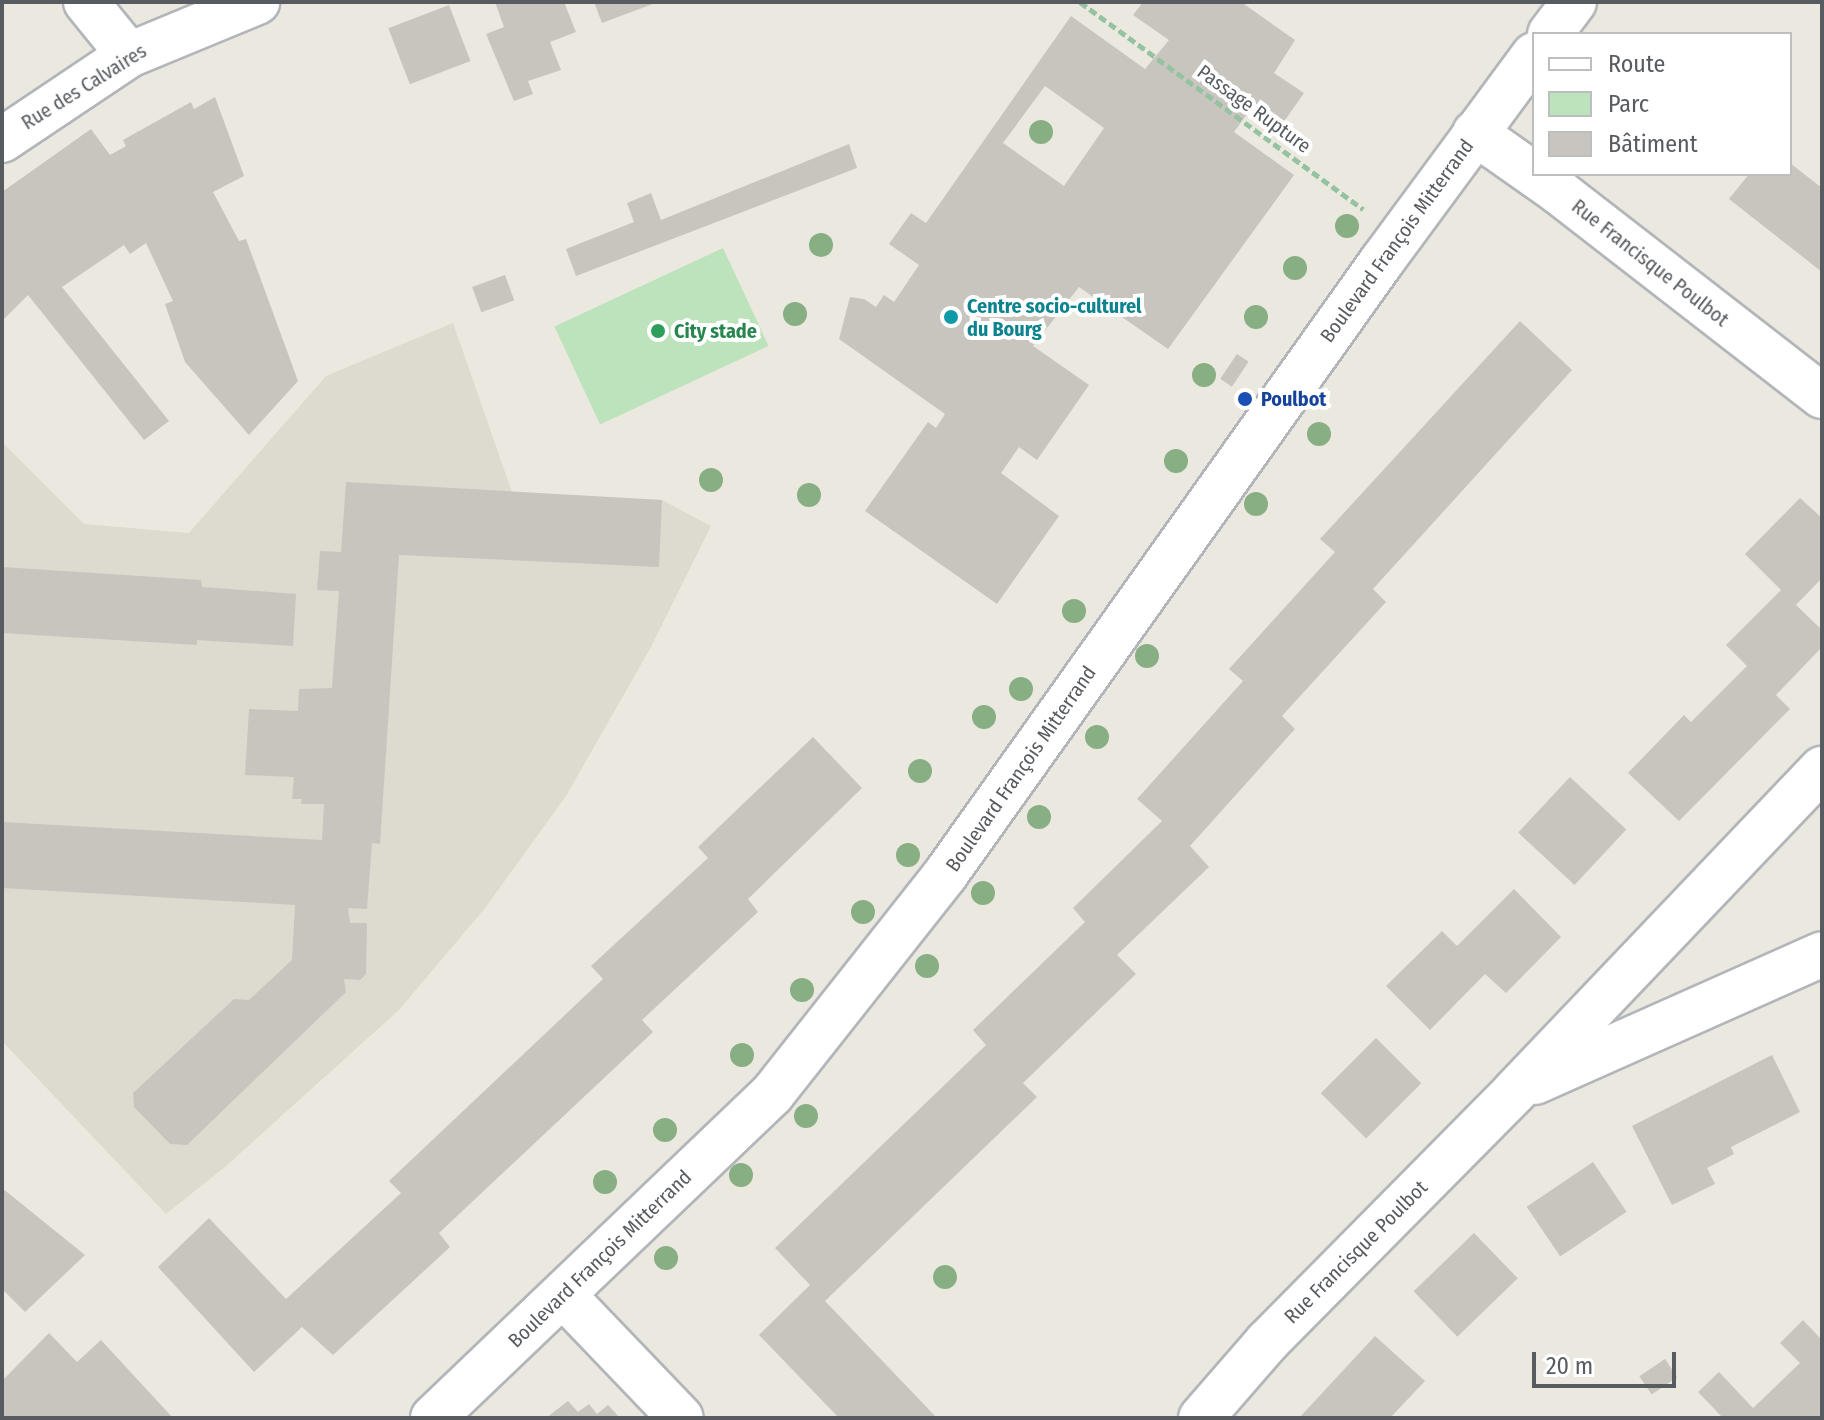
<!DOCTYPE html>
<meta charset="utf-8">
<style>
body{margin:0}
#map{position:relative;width:1824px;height:1420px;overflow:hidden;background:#ebe8df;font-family:"Fira Sans Condensed",sans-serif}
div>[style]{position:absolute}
.education>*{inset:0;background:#dddad0}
.green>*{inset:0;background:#bce3bc;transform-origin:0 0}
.building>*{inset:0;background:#c8c5bf;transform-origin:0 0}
.path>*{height:5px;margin-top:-2.5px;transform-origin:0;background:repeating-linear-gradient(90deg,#95c3a1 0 8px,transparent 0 12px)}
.roads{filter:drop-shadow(2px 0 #b2b6ba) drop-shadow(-2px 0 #b2b6ba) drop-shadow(0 2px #b2b6ba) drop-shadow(0 -2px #b2b6ba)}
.street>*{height:44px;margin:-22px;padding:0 22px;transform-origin:22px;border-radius:22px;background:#fff}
.secondary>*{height:44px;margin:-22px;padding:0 22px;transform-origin:22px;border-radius:22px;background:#fff}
.trees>*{width:24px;height:24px;margin:-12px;border-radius:50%;background:#87af83}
.dots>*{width:22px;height:22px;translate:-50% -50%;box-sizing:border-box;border:4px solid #fff;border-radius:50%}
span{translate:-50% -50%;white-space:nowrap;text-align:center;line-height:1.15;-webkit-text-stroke:8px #fff;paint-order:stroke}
.street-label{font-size:20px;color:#585c60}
.culture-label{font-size:20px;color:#0d838f;font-weight:700}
.left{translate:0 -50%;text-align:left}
.leisure-label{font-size:20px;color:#27864d;font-weight:700}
.transit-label{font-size:20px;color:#164399;font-weight:700}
.frame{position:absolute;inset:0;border:4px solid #585c60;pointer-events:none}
.legend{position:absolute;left:1532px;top:32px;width:260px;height:144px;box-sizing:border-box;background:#fff;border:2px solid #bcbebf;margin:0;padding:10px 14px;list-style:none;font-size:24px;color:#585c60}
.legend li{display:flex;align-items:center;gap:16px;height:40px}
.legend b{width:40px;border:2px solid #bcbebf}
.scale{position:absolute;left:1532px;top:1352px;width:144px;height:36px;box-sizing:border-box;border:4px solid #585c60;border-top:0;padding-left:10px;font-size:24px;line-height:28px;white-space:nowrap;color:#585c60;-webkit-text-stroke:6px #fff;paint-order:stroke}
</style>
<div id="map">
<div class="education">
<div style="clip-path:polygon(453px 323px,512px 492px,662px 500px,711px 526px,651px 647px,566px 796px,485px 908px,399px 1010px,225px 1167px,166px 1214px,2px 1041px,2px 442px,84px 524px,189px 533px,326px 376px)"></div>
</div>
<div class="green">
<div style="left:723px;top:248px;width:108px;height:186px;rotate:65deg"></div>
</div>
<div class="building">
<div style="clip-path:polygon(495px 2px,564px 2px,576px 32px,550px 42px,561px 70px,528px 81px,533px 94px,514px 101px,486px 34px,504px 27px)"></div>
<div style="clip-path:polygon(594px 2px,658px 2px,602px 23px)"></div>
<div style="clip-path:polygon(evenodd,1143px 2px,1241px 2px,1295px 40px,1274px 73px,1304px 93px,1283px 123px,1255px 103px,1234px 132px,1294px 175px,1168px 349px,1079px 287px,1033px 346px,1089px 385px,1037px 460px,1019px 447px,1001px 473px,1059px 516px,997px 604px,865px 511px,928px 422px,936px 428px,945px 414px,839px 339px,850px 297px,864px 299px,876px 307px,884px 295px,894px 302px,919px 265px,889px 244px,911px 213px,926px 223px,1071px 16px,1145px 69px,1169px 40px,1133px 15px,1143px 2px,1045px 86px,1104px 128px,1064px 186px,1003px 143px,1045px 86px)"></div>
<div style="left:449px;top:5px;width:60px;height:65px;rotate:69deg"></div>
<div style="clip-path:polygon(215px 97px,244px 176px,213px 192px,239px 241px,246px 239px,298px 381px,249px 435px,185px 362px,165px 304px,173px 301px,146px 243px,130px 254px,124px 245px,62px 287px,169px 421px,144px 440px,28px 295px,2px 321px,2px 192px,91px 129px,110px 155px,126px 146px,123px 140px,191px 102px,194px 109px)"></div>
<div style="clip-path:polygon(849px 144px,857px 168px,576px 276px,566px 249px,634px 222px,627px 203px,651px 193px,661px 220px)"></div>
<div style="clip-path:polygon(1790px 163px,1822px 188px,1822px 272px,1729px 199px,1749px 174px,1790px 174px)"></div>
<div style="left:505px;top:275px;width:27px;height:35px;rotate:70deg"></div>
<div style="clip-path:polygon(1520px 321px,1572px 370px,1373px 589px,1386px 602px,1282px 716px,1295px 729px,1190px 846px,1209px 867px,1117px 955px,1136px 974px,1023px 1083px,1037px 1097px,825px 1301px,937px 1418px,839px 1418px,759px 1335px,810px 1285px,775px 1248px,986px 1045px,973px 1030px,1085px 922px,1073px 908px,1162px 821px,1137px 799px,1243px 681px,1229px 669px,1335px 552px,1320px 539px)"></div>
<div style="left:1237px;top:354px;width:14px;height:30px;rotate:34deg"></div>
<div style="clip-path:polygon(346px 482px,662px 500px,659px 567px,399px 555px,380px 844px,372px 843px,367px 909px,348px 908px,350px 923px,367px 923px,366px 974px,360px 980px,344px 979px,346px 992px,187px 1145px,170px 1144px,134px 1107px,133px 1093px,234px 999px,249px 1000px,292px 960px,295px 905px,2px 888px,2px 822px,322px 840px,324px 804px,301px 804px,302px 799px,292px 799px,294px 777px,245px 775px,249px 709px,298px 711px,299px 689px,332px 688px,339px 591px,317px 590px,320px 551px,341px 552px)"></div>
<div style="clip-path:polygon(1800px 498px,1822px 518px,1822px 578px,1796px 605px,1822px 630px,1822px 647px,1776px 695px,1790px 709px,1679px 821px,1628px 773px,1684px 715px,1691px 722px,1747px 666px,1726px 645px,1781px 590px,1745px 554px)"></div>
<div style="clip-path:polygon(2px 567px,201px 580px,202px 587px,296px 594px,293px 646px,197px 640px,197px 645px,2px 633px)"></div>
<div style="clip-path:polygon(813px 737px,862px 788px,748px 899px,758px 912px,642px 1020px,653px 1032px,439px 1233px,450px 1247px,333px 1355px,302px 1327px,254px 1372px,158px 1267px,209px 1218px,286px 1299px,401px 1193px,389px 1181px,603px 979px,591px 966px,708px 858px,698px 847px)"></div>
<div style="left:1570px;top:777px;width:77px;height:76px;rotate:43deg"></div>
<div style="clip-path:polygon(1514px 889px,1561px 937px,1506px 993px,1485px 974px,1430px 1030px,1386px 986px,1442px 931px,1457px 946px)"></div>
<div style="left:1376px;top:1038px;width:64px;height:78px;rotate:45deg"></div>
<div style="clip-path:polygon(1772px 1055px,1800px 1112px,1731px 1147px,1734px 1154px,1707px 1168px,1715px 1184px,1672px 1205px,1632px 1126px)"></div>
<div style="left:1593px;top:1162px;width:60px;height:80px;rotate:56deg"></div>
<div style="clip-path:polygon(2px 1188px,85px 1255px,25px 1312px,2px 1289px)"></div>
<div style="left:1474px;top:1233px;width:63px;height:84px;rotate:46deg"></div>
<div style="clip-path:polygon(1803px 1320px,1822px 1340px,1822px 1418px,1723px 1418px,1698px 1392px,1719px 1372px,1753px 1408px,1800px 1363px,1780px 1343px)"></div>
<div style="clip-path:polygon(49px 1333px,77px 1362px,101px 1340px,173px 1418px,2px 1418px,2px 1381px)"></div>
<div style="clip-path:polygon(1375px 1336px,1425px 1381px,1390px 1418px,1299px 1418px)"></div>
<div style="left:1665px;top:1359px;width:22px;height:31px;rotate:56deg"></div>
<div style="clip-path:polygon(568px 1401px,578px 1412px,589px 1404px,597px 1414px,608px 1405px,620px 1418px,546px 1418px)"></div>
</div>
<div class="path">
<div style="left:1080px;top:2px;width:351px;rotate:36.2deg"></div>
</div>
<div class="roads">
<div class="street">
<div style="left:86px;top:2px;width:68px;rotate:50.9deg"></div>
<div style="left:1475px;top:133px;width:103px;rotate:35.1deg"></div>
<div style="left:1559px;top:192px;width:333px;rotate:37.8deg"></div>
<div style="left:2px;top:140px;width:153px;rotate:-33.8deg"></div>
<div style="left:129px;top:55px;width:139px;rotate:-22.5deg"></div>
<div style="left:1535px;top:1082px;width:314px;rotate:-24deg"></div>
<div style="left:563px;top:1295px;width:170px;rotate:46.2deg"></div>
<div style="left:1201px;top:1418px;width:101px;rotate:-49deg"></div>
<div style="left:1267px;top:1342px;width:353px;rotate:-45.3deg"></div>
<div style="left:1515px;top:1091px;width:445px;rotate:-46.4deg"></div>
</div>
<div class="secondary">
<div style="left:1550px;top:34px;width:40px;rotate:-53deg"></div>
<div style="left:433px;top:1418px;width:469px;rotate:-43.7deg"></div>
<div style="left:772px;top:1094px;width:279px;rotate:-51.7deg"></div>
<div style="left:945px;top:875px;width:754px;rotate:-54.56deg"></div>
<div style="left:1382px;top:261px;width:256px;rotate:-53.6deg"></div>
</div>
</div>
<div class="trees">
<div style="left:1041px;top:132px"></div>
<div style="left:1347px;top:226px"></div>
<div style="left:821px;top:245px"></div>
<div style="left:1295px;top:268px"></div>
<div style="left:795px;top:314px"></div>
<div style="left:1256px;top:317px"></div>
<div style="left:1204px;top:375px"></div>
<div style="left:1319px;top:434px"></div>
<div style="left:1176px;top:461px"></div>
<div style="left:711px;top:480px"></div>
<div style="left:809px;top:495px"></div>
<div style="left:1256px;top:504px"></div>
<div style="left:1074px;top:611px"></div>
<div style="left:1147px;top:656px"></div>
<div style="left:1021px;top:689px"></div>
<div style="left:984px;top:717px"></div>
<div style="left:1097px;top:737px"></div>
<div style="left:920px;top:771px"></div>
<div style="left:1039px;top:817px"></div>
<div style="left:908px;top:855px"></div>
<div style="left:983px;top:893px"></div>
<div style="left:863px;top:912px"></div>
<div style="left:927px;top:966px"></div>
<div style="left:802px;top:990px"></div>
<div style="left:742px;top:1055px"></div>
<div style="left:806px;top:1116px"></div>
<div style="left:665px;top:1130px"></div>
<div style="left:741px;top:1175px"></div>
<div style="left:605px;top:1182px"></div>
<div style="left:666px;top:1258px"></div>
<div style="left:945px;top:1277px"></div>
</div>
<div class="dots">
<div style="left:951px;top:317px;background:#0f9aa8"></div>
<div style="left:658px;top:331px;background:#2e9e5b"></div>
<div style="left:1245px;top:399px;background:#1a4fb4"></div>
</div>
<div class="street-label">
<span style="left:84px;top:87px;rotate:-32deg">Rue des Calvaires</span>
<span style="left:1254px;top:109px;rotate:36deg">Passage Rupture</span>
<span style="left:1397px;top:241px;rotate:-54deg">Boulevard François Mitterrand</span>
<span style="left:1650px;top:263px;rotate:38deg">Rue Francisque Poulbot</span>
<span style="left:1021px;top:769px;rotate:-55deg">Boulevard François Mitterrand</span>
<span style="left:1356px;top:1252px;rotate:-45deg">Rue Francisque Poulbot</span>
<span style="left:600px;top:1259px;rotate:-44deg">Boulevard François Mitterrand</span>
</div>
<div class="culture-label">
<span class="left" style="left:967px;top:318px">Centre socio-culturel<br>du Bourg</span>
</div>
<div class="leisure-label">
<span class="left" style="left:674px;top:331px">City stade</span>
</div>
<div class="transit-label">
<span class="left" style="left:1261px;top:399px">Poulbot</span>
</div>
<div class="frame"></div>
<ul class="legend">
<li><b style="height:10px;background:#fff"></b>Route</li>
<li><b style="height:22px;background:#bce3bc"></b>Parc</li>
<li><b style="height:22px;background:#c8c5bf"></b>Bâtiment</li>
</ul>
<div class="scale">20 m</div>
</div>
